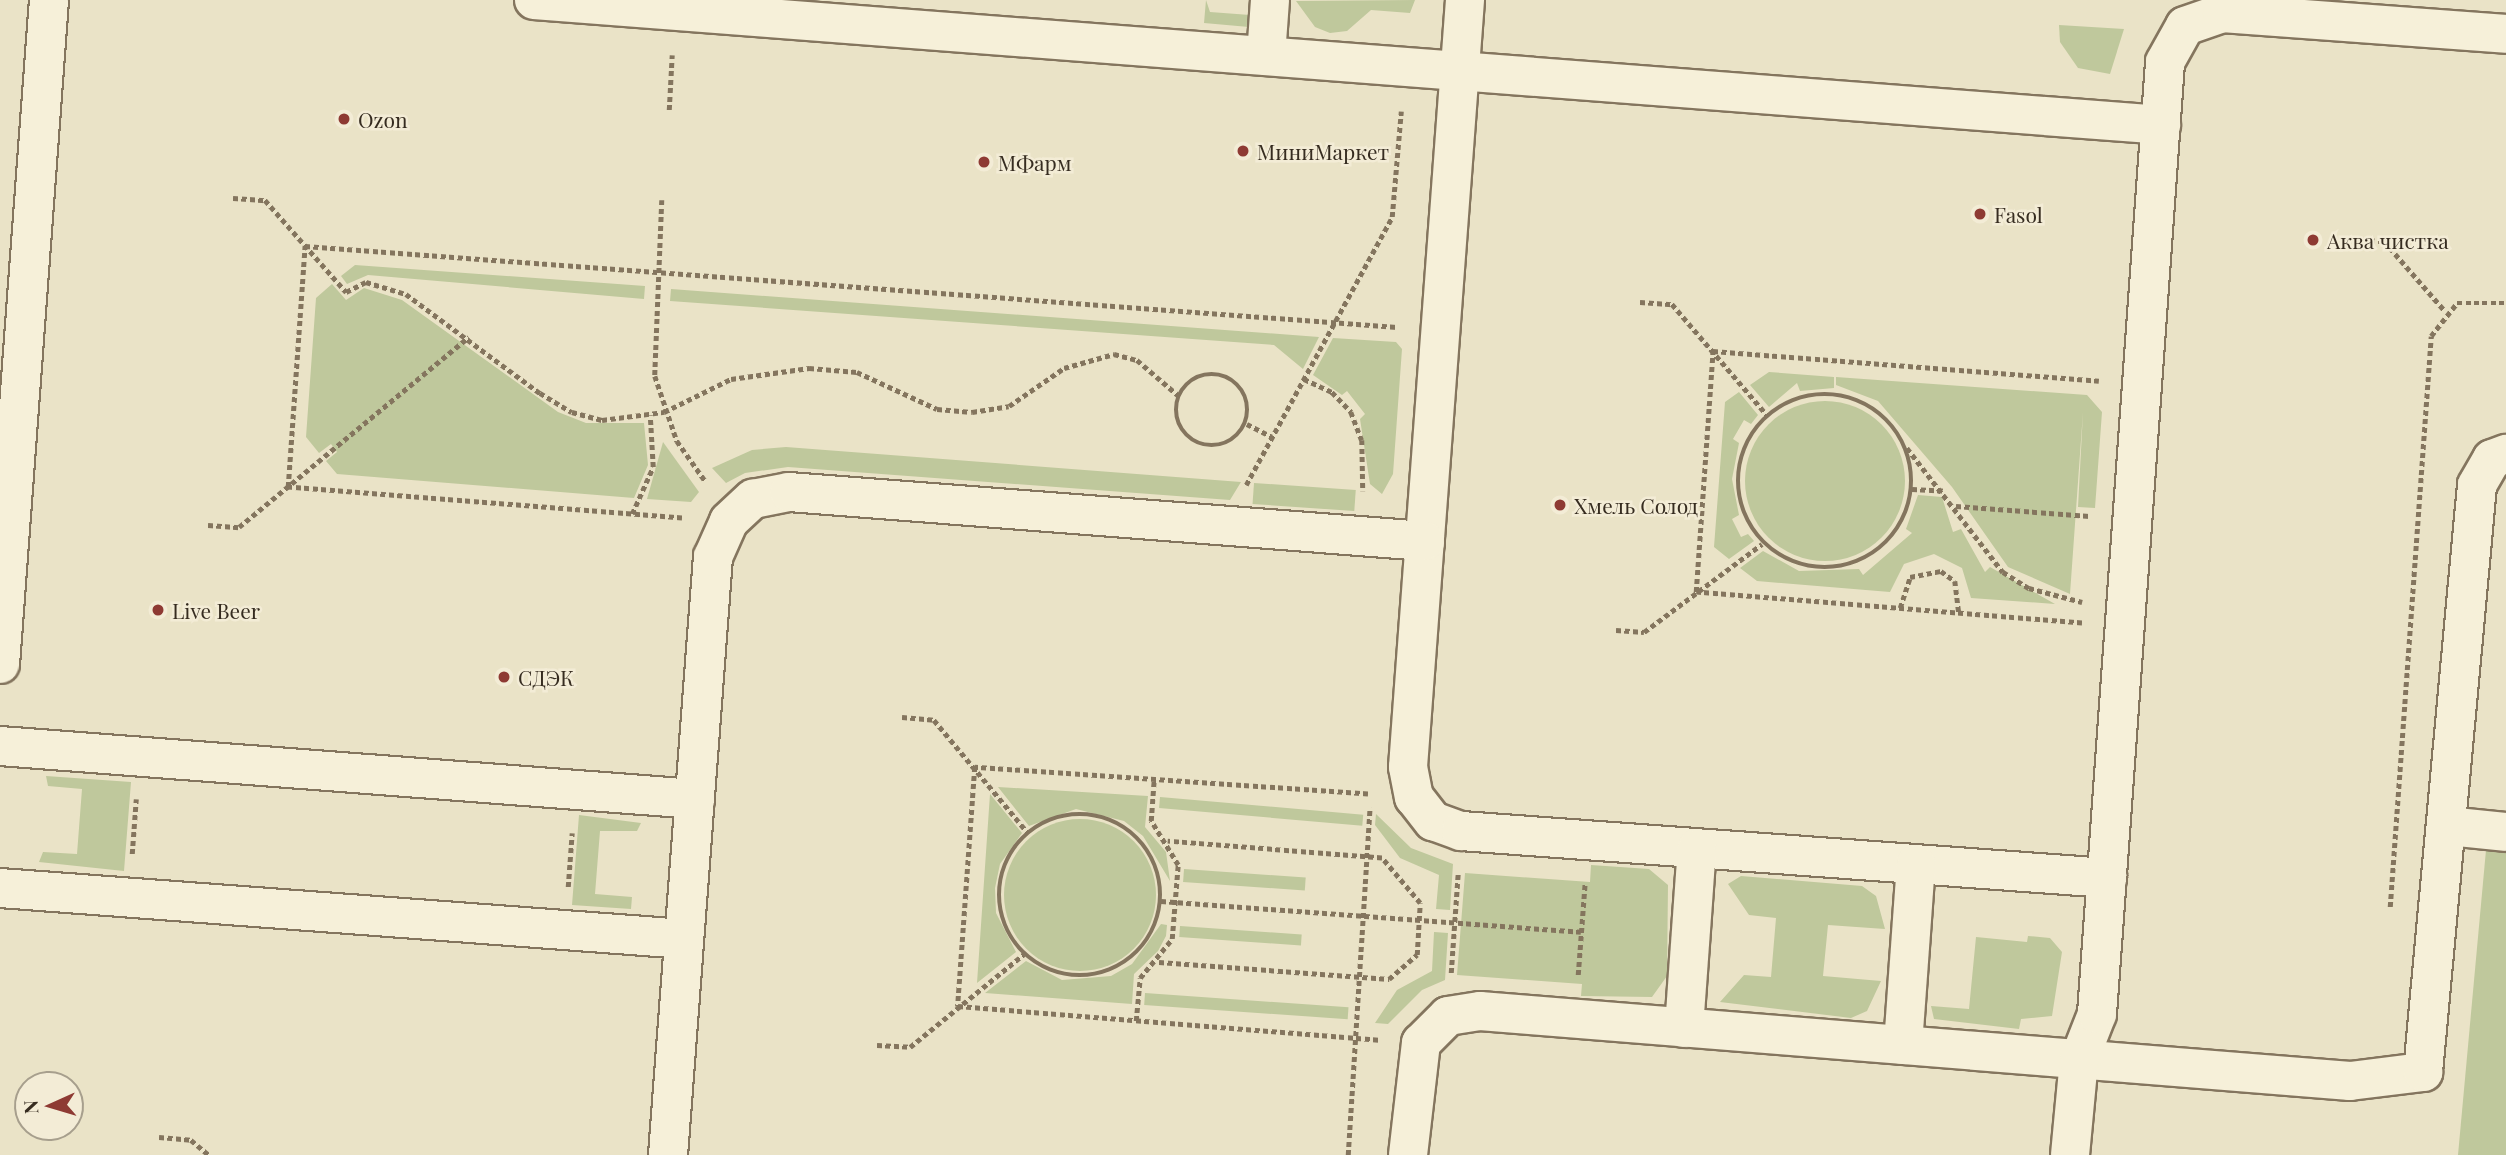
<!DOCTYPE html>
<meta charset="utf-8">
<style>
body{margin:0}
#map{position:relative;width:2506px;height:1155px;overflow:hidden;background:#eae3c7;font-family:"Playfair Display",serif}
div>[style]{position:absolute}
.green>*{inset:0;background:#bfc89c;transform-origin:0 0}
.round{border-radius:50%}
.path>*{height:4.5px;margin-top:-2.25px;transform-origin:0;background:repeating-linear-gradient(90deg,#84755e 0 5px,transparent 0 8.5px)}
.path>.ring{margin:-2.25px;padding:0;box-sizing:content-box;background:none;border:4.5px solid #84755e;border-radius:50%}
.roads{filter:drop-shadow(2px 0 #84755e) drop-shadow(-2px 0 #84755e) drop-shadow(0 2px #84755e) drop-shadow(0 -2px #84755e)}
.minor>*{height:38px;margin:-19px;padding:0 19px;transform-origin:19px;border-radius:19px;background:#f6f0d9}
.dots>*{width:19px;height:19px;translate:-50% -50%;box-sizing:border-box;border:4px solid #f3ecd6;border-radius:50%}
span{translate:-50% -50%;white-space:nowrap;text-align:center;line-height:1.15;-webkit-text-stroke:5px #f3ecd6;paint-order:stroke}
.poi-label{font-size:21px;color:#362c20}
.left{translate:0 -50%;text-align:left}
.north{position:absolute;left:14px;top:1071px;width:70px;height:70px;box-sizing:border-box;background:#f3ecd6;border:2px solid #a79f8d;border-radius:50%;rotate:266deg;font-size:19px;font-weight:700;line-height:28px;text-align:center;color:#362c20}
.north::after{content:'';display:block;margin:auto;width:24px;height:32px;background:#8e3a33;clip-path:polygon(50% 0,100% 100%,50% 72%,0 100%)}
</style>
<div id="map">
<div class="green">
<div style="clip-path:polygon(1206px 0,1210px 12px,1250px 15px,1249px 27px,1204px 23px)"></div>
<div style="clip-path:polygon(1415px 0,1410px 13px,1371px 10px,1347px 31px,1330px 33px,1315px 27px,1296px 1px)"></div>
<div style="clip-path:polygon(2059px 25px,2124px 29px,2110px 74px,2078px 68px,2060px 42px)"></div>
<div style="clip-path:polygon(355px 265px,645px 286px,644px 299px,368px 275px,347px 284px,341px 276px)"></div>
<div style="clip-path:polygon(332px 284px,346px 300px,364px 288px,402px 300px,558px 412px,586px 423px,644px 423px,648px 465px,634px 498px,337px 474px,326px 461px,337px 452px,331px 444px,319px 453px,306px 437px,316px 298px)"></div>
<div style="clip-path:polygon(671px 289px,1319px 337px,1303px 369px,1274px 345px,670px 301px)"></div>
<div style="clip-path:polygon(1333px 338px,1396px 342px,1402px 349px,1393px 474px,1382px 494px,1370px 484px,1360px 419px,1365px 414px,1347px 391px,1342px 395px,1313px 375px)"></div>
<div style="clip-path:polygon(1769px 372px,1834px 377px,1834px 388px,1800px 391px,1797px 383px,1769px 407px,1750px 385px)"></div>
<div style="clip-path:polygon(1836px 377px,2087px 395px,2102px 412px,2095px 508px,2078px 507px,2083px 412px,2070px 594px,2008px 567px,1952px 487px,1878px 401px,1836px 385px)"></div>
<div style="clip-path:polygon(1739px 392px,1758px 415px,1751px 424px,1744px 420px,1733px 439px,1739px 443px,1732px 479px,1739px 515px,1732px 519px,1741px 537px,1748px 534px,1754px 541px,1729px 559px,1714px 547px,1725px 402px)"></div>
<div class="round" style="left:1745px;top:401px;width:160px;height:160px"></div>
<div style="clip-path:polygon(663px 442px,699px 492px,691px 502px,647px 499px)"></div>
<div style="clip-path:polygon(786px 447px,1241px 482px,1230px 500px,788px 467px,745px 473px,726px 483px,712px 468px,752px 450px)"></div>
<div style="left:1254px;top:483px;width:102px;height:21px;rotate:4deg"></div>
<div style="clip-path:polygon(1918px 495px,1942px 497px,1953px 532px,1961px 529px,1985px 572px,1990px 567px,2055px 604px,1971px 598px,1962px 568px,1934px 554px,1904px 564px,1890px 592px,1757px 581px,1740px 568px,1763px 551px,1799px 571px,1859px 569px,1863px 575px,1912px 533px,1906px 529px)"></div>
<div style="clip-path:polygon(46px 776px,131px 782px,124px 871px,39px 862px,43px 852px,77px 854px,82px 789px,48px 786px)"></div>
<div style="clip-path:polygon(998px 787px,1148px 796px,1145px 827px,1166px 852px,1170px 881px,1143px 836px,1124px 821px,1076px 809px,1029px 826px)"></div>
<div style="clip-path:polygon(990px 794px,1022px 833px,1000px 864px,995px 888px,996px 913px,1016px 952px,977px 983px)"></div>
<div style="left:1160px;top:797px;width:204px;height:11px;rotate:5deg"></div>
<div style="clip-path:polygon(1376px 814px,1411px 848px,1453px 864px,1450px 910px,1436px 909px,1439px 875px,1400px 858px,1375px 825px)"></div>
<div style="clip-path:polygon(579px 815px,641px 823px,637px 831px,600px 831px,595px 894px,632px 897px,631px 909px,572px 905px)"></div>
<div class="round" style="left:1004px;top:819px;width:152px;height:152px"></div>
<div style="clip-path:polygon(2486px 850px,2506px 851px,2506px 1155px,2458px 1155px)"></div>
<div style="clip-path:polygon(1591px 865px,1649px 869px,1668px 885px,1667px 976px,1652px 997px,1581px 996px,1582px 984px,1457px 975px,1465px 873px,1590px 882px)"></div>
<div style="left:1184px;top:869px;width:122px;height:13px;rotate:4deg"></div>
<div style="clip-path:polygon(1741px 876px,1862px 886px,1876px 896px,1885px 929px,1828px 925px,1823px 976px,1881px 981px,1867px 1011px,1851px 1018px,1720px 1002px,1744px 975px,1771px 977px,1776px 918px,1749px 915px,1728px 884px)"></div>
<div style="clip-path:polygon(1161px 924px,1167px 925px,1166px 936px,1158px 951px,1134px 974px,1132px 1004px,985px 993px,1026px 961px,1062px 980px,1111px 976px,1132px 964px)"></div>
<div style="left:1180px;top:926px;width:122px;height:11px;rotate:4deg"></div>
<div style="clip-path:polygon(1434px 932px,1448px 933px,1445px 980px,1422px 990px,1388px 1024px,1375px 1023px,1397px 990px,1432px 971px)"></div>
<div style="clip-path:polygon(2028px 936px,2050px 938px,2062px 952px,2052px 1016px,2021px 1019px,2019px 1029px,1934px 1019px,1931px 1006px,1969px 1009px,1976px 937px,2027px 942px)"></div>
<div style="left:1145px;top:993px;width:204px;height:12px;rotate:4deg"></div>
</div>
<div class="path">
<div style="left:669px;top:110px;width:55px;rotate:-86.9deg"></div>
<div style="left:233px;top:198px;width:32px;rotate:4deg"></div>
<div style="left:265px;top:200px;width:123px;rotate:48.6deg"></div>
<div style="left:346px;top:292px;width:22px;rotate:-27deg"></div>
<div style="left:366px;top:282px;width:42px;rotate:16.7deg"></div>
<div style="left:406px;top:294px;width:167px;rotate:36.5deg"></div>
<div style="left:540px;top:393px;width:37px;rotate:31deg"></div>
<div style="left:572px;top:412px;width:31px;rotate:15deg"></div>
<div style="left:602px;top:420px;width:63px;rotate:-7.4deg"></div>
<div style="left:664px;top:412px;width:75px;rotate:-26.2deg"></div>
<div style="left:731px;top:379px;width:79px;rotate:-8deg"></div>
<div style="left:809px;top:368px;width:48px;rotate:4.8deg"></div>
<div style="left:857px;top:372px;width:88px;rotate:24.8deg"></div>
<div style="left:937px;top:409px;width:35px;rotate:5deg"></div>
<div style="left:972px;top:412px;width:37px;rotate:-9deg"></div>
<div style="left:1009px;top:406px;width:67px;rotate:-34.6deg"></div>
<div style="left:1064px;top:368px;width:52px;rotate:-15.6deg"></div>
<div style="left:1114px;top:354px;width:24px;rotate:15deg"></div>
<div style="left:1137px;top:360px;width:55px;rotate:40.6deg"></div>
<div style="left:662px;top:200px;width:176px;rotate:92.3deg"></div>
<div style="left:655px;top:376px;width:69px;rotate:71.3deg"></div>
<div style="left:677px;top:441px;width:50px;rotate:54.7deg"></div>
<div style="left:2353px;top:239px;width:31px;rotate:4deg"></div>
<div style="left:2384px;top:241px;width:93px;rotate:48.9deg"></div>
<div style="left:1640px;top:302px;width:32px;rotate:4deg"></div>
<div style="left:1672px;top:304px;width:146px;rotate:49.4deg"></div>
<div class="ring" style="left:1176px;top:374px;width:67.5px;height:67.5px"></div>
<div style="left:1304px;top:379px;width:31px;rotate:25deg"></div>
<div style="left:1332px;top:392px;width:28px;rotate:46deg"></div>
<div style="left:1351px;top:412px;width:30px;rotate:69deg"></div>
<div style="left:1362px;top:440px;width:51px;rotate:88.9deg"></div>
<div class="ring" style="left:1738px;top:394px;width:169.5px;height:169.5px"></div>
<div style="left:1247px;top:424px;width:28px;rotate:27deg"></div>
<div style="left:1907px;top:448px;width:157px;rotate:52.3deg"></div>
<div style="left:2003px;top:572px;width:31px;rotate:32deg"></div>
<div style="left:2029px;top:588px;width:55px;rotate:14.8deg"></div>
<div style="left:1246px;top:485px;width:305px;rotate:-61.4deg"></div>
<div style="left:1392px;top:217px;width:106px;rotate:-85.1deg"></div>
<div style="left:1912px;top:489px;width:34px;rotate:3deg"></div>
<div style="left:1956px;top:506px;width:134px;rotate:4.3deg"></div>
<div style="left:632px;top:514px;width:51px;rotate:-65.9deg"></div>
<div style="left:653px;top:467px;width:52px;rotate:-93.3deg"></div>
<div style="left:682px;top:518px;width:395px;rotate:-175.5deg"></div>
<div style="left:288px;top:487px;width:242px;rotate:-86deg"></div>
<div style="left:305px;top:246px;width:1095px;rotate:4.24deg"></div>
<div style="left:208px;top:525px;width:31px;rotate:4deg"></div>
<div style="left:239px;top:527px;width:298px;rotate:-39.6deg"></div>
<div style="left:1900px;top:608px;width:33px;rotate:-72deg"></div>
<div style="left:1910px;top:577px;width:32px;rotate:-11deg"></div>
<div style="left:1941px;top:571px;width:17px;rotate:36deg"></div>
<div style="left:1955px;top:581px;width:32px;rotate:83deg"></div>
<div style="left:2082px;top:623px;width:387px;rotate:-175.4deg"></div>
<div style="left:1696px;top:592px;width:242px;rotate:-86deg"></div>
<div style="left:1713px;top:351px;width:387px;rotate:4.4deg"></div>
<div style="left:1616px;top:630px;width:28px;rotate:4deg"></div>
<div style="left:1644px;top:632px;width:147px;rotate:-36.7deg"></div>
<div style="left:902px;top:717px;width:32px;rotate:5deg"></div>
<div style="left:934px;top:720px;width:147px;rotate:50.2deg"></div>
<div style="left:1368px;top:794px;width:394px;rotate:-176.1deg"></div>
<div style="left:975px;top:767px;width:240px;rotate:94.1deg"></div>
<div style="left:958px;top:1006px;width:422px;rotate:4.6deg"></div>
<div class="ring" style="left:999px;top:814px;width:157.5px;height:157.5px"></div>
<div style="left:132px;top:854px;width:55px;rotate:-85.8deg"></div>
<div style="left:568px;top:887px;width:54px;rotate:-85.8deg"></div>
<div style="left:1161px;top:901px;width:421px;rotate:4.2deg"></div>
<div style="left:2390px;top:907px;width:572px;rotate:-85.89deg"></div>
<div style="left:2431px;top:336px;width:42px;rotate:-51.8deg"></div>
<div style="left:2457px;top:303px;width:49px"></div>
<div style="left:1159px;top:962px;width:231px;rotate:4.2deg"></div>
<div style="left:1389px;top:979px;width:37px;rotate:-41deg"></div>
<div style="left:1417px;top:955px;width:52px;rotate:-86.7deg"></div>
<div style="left:1420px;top:903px;width:59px;rotate:-130.2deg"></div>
<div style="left:1382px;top:858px;width:215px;rotate:-175.5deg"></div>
<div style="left:1451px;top:973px;width:100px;rotate:-86deg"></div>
<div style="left:1578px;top:975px;width:93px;rotate:-85.7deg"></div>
<div style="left:1136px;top:1021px;width:43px;rotate:-84.7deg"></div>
<div style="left:1140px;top:978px;width:50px;rotate:-50.6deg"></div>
<div style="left:1172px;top:939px;width:74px;rotate:-85.4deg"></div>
<div style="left:1178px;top:865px;width:52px;rotate:-121.5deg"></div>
<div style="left:1151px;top:821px;width:42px;rotate:-85.9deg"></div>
<div style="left:877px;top:1045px;width:33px;rotate:3deg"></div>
<div style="left:910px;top:1047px;width:147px;rotate:-39.2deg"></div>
<div style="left:159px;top:1137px;width:32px;rotate:5deg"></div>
<div style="left:191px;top:1140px;width:23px;rotate:40deg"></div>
<div style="left:1348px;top:1155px;width:348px;rotate:-86.4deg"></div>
</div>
<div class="roads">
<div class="minor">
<div style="left:534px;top:0;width:1632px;rotate:4.39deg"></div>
<div style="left:1465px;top:0;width:769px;rotate:94.25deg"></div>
<div style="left:1408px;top:767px;width:31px;rotate:79deg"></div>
<div style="left:1414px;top:797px;width:31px;rotate:52deg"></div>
<div style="left:1433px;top:821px;width:30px;rotate:20deg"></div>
<div style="left:1461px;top:831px;width:648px;rotate:4.16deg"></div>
<div style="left:1266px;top:56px;width:56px;rotate:-85.9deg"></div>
<div style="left:0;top:664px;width:666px;rotate:-85.78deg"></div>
<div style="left:0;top:746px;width:697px;rotate:4.36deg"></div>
<div style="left:2448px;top:826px;width:58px;rotate:5.9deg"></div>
<div style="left:0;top:888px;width:686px;rotate:4.26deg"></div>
<div style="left:1684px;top:1028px;width:180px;rotate:-85.9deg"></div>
<div style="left:1903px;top:1045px;width:181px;rotate:-85.9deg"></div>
<div style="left:668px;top:1155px;width:600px;rotate:-85.7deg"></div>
<div style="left:713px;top:557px;width:39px;rotate:-66deg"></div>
<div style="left:729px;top:521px;width:33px;rotate:-43deg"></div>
<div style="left:753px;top:499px;width:37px;rotate:-11deg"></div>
<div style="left:789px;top:492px;width:638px;rotate:4.41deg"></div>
<div style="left:1408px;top:1155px;width:113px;rotate:-83.4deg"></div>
<div style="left:1421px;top:1043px;width:38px;rotate:-45deg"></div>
<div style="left:1448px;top:1016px;width:32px;rotate:-9deg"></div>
<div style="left:1480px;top:1011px;width:873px;rotate:4.6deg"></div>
<div style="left:2350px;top:1081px;width:74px;rotate:-7deg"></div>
<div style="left:2423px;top:1072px;width:589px;rotate:-84.74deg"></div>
<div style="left:2477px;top:485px;width:30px;rotate:-60deg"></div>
<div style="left:2492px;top:459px;width:15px;rotate:-20deg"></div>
<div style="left:2070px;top:1155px;width:95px;rotate:-84.6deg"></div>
<div style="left:2079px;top:1060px;width:49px;rotate:-68.6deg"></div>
<div style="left:2097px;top:1014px;width:954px;rotate:-85.91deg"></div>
<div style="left:2165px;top:62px;width:41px;rotate:-60.9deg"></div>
<div style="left:2185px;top:26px;width:39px;rotate:-19deg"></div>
<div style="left:2222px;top:13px;width:285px;rotate:4.2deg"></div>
</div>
</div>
<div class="dots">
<div style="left:344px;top:119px;background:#8e3a33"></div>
<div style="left:1243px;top:151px;background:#8e3a33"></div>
<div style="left:984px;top:162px;background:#8e3a33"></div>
<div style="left:1980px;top:214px;background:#8e3a33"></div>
<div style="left:2313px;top:240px;background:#8e3a33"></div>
<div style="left:1560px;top:505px;background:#8e3a33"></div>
<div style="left:158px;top:610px;background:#8e3a33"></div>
<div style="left:504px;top:677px;background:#8e3a33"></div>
</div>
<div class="poi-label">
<span class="left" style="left:358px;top:119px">Ozon</span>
<span class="left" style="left:1257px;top:151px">МиниМаркет</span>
<span class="left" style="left:998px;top:162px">МФарм</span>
<span class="left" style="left:1994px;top:214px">Fasol</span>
<span class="left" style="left:2327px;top:240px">Аква чистка</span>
<span class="left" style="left:1574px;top:505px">Хмель Солод</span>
<span class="left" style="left:172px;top:610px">Live Beer</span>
<span class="left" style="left:518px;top:677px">СДЭК</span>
</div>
<div class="north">N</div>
</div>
